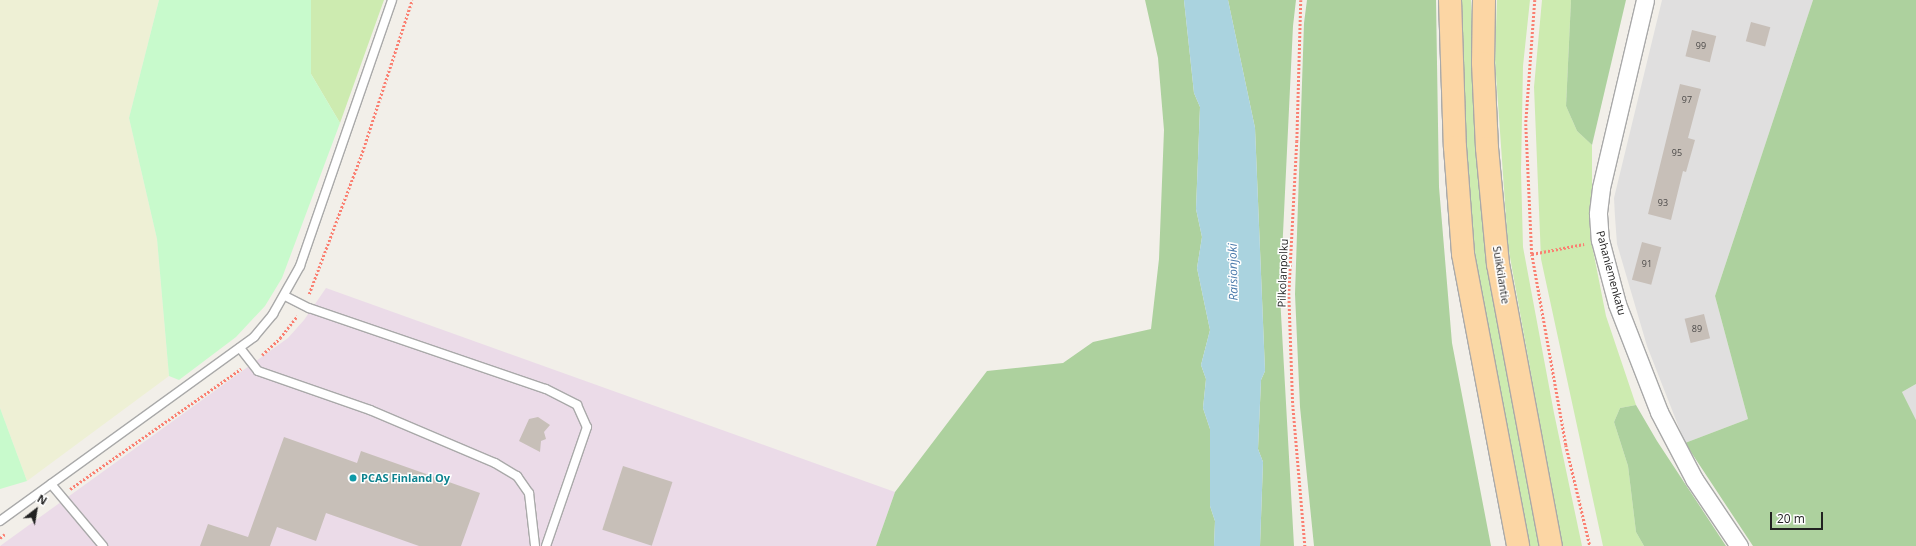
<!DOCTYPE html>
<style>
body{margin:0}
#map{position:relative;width:1916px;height:546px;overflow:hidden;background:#f2efe9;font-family:"Open Sans",sans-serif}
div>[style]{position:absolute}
.residential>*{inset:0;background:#e0dfdf}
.industrial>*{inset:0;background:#ebdbe8}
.farmland>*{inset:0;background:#eef0d5}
.grass>*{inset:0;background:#cdebb0}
.forest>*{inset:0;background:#add19e}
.park>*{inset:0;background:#c8facc}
.water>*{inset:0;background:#aad3df}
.building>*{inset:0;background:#c7bfb8;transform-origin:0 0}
.path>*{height:2.5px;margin-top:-1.25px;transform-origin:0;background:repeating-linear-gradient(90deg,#fa8072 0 2px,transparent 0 4px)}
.roads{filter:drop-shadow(1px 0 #a9a9a9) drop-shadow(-1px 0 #a9a9a9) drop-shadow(0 1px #a9a9a9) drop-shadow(0 -1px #a9a9a9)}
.service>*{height:8px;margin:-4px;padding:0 4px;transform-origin:4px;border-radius:4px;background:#fff}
.minor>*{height:17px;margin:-8.5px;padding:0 8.5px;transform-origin:8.5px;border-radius:8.5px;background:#fff}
.primary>*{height:22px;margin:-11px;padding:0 11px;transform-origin:11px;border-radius:11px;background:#fcd6a4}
.dots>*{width:11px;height:11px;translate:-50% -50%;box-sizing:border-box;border:2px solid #fff;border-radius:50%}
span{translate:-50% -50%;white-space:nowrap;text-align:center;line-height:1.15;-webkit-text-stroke:3px #fff;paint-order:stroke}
.number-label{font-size:9px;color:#4b4948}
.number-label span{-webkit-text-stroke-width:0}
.street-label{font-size:11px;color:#222}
.culture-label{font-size:11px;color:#0d838f;font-weight:700}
.left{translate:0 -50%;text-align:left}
.water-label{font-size:12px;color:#4a7aab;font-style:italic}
.north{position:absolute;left:16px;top:490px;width:40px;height:40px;-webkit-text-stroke:3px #fff;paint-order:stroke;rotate:31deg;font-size:11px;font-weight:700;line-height:16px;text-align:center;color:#222}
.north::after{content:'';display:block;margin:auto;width:14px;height:18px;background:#222;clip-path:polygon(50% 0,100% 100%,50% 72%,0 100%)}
.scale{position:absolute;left:1770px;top:512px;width:53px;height:18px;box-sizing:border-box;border:2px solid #222;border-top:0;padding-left:5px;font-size:12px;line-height:14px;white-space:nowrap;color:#222;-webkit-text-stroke:3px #fff;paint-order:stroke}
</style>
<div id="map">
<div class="residential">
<div style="clip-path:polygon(1662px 0,1813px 0,1715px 296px,1748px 419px,1685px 443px,1647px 346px,1617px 244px,1615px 217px,1614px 198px)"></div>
<div style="clip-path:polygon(1916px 384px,1916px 420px,1902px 392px)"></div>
</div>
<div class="industrial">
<div style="clip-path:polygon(326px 288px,895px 492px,876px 546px,0 546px,288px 338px,304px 320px)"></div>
</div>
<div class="farmland">
<div style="clip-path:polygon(0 0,159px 0,129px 118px,157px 239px,169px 376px,27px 481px,0 408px)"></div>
</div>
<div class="grass">
<div style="clip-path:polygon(311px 0,384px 0,340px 123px,311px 74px)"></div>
<div style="clip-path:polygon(1461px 0,1471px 0,1474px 80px,1487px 262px,1540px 546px,1529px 546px,1476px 261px,1469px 194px,1461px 80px)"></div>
<div style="clip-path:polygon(1497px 0,1530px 0,1523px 66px,1521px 171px,1523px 247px,1554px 413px,1582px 546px,1562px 546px,1508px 246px,1495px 60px)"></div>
<div style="clip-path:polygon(1542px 0,1571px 0,1566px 106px,1577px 131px,1592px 145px,1592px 245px,1606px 316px,1636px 405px,1620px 408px,1614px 422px,1628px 466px,1636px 532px,1644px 546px,1603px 546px,1541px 259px,1534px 87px)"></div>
</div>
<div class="forest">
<div style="clip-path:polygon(1145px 0,1184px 0,1194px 93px,1200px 107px,1196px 209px,1202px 237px,1197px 268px,1210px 330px,1201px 365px,1206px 379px,1203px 408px,1210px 429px,1210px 506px,1215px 521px,1214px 546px,876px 546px,895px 492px,987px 371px,1063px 363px,1093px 342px,1151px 329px,1159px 259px,1164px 130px,1158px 58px)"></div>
<div style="clip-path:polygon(1228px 0,1296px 0,1293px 26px,1280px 296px,1294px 546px,1260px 546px,1263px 462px,1258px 449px,1261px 380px,1265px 371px,1255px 128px)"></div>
<div style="clip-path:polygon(1307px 0,1436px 0,1439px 187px,1452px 343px,1491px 546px,1314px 546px,1300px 407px,1295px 294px,1304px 23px)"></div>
<div style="clip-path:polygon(1571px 0,1626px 0,1592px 145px,1577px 131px,1566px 106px)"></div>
<div style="clip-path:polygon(1813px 0,1916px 0,1916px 384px,1902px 392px,1916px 420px,1916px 546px,1753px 546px,1685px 443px,1748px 419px,1715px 296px)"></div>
<div style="clip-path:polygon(1636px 405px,1657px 441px,1726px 546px,1644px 546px,1636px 532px,1628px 466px,1614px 422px,1620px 408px)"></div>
</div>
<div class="park">
<div style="clip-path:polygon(159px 0,311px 0,311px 74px,340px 123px,282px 278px,265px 306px,236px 337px,179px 380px,169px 376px,157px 239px,129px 118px)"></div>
<div style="clip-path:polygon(0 408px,27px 481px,0 489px)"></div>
</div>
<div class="water">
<div style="clip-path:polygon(1184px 0,1228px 0,1255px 128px,1265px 371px,1261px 380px,1258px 449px,1263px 462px,1260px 546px,1214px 546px,1215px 521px,1210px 506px,1210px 429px,1203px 408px,1206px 379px,1201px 365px,1210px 330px,1197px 268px,1202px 237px,1196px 209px,1200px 107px,1194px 93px)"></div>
</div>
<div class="building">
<div style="left:1751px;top:22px;width:20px;height:20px;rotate:15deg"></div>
<div style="left:1692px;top:30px;width:25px;height:27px;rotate:14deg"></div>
<div style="clip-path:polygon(1680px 84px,1701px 89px,1688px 138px,1695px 140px,1686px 172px,1683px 171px,1671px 220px,1648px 214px)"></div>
<div style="left:1642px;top:242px;width:20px;height:39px;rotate:15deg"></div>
<div style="left:1704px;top:314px;width:25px;height:20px;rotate:76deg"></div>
<div style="clip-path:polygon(538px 417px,550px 425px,544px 432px,546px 439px,541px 441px,540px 452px,519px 441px,529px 419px)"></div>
<div style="clip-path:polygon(284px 437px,357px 463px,361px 451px,480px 493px,461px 546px,419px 546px,326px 513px,316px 541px,277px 527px,270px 546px,200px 546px,208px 524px,248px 537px)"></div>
<div style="left:623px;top:466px;width:52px;height:67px;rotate:18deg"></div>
</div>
<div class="path">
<div style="left:1301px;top:0;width:141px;rotate:91.6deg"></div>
<div style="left:1297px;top:141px;width:152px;rotate:93deg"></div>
<div style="left:1289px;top:293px;width:112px;rotate:88deg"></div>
<div style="left:1293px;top:405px;width:142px;rotate:85.1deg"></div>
<div style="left:1535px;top:0;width:124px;rotate:94.2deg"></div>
<div style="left:1526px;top:124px;width:130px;rotate:87.4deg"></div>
<div style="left:1532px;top:254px;width:194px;rotate:79.9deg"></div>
<div style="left:1566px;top:445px;width:104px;rotate:76.6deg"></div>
<div style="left:1532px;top:254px;width:53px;rotate:-10.9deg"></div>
<div style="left:309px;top:294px;width:147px;rotate:-69.4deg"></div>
<div style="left:361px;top:156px;width:164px;rotate:-71.9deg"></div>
<div style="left:262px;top:355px;width:25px;rotate:-43deg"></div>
<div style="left:280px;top:338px;width:28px;rotate:-52deg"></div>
<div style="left:70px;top:489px;width:209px;rotate:-35.1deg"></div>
<div style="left:0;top:538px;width:6px;rotate:-39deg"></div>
</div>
<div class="roads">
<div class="service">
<div style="left:285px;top:296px;width:27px;rotate:27deg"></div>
<div style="left:309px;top:308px;width:250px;rotate:18.9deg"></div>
<div style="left:546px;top:389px;width:35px;rotate:27deg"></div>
<div style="left:577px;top:405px;width:24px;rotate:66deg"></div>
<div style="left:587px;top:427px;width:126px;rotate:109deg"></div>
<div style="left:240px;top:348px;width:29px;rotate:52deg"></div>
<div style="left:258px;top:371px;width:119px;rotate:19.2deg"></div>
<div style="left:370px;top:410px;width:136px;rotate:23deg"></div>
<div style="left:495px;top:463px;width:26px;rotate:31deg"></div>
<div style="left:517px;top:476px;width:21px;rotate:55deg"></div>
<div style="left:529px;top:493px;width:53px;rotate:83.5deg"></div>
<div style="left:51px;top:484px;width:81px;rotate:50deg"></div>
<div style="left:0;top:521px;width:314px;rotate:-35.9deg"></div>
<div style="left:254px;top:337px;width:30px;rotate:-50deg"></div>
<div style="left:273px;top:314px;width:55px;rotate:-60.6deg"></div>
<div style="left:300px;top:266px;width:281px;rotate:-70.9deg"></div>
</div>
<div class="minor">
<div style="left:1645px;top:0;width:193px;rotate:103.2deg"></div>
<div style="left:1601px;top:188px;width:26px;rotate:97deg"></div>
<div style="left:1598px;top:214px;width:26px;rotate:86deg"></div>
<div style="left:1600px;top:240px;width:66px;rotate:75.1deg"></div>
<div style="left:1617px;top:304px;width:116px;rotate:68.7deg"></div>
<div style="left:1659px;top:412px;width:76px;rotate:62.4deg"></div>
<div style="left:1694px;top:479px;width:81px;rotate:56.1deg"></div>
</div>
<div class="primary">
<div style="left:1450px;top:0;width:147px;rotate:88.1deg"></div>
<div style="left:1455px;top:147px;width:107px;rotate:85.7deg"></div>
<div style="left:1463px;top:254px;width:297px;rotate:79.3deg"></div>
<div style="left:1484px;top:0;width:63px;rotate:90.9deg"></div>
<div style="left:1483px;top:63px;width:85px;rotate:87.3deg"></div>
<div style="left:1487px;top:148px;width:117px;rotate:84.6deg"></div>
<div style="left:1498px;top:264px;width:287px;rotate:79.4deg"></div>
</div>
</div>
<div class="dots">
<div style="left:353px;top:478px;background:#0f9aa8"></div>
</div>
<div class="number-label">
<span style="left:1701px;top:46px">99</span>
<span style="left:1687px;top:100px">97</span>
<span style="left:1677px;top:153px">95</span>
<span style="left:1663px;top:203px">93</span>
<span style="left:1647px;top:264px">91</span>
<span style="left:1697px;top:329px">89</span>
</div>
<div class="street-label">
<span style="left:1283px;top:273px;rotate:-88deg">Pilkolanpolku</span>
<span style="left:1611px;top:273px;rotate:75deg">Pahaniemenkatu</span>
<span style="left:1501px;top:275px;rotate:81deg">Suikkilantie</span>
</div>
<div class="culture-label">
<span class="left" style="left:361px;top:478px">PCAS Finland Oy</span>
</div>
<div class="water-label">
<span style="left:1233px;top:272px;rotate:-91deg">Raisionjoki</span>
</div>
<div class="north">N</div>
<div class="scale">20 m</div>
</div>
